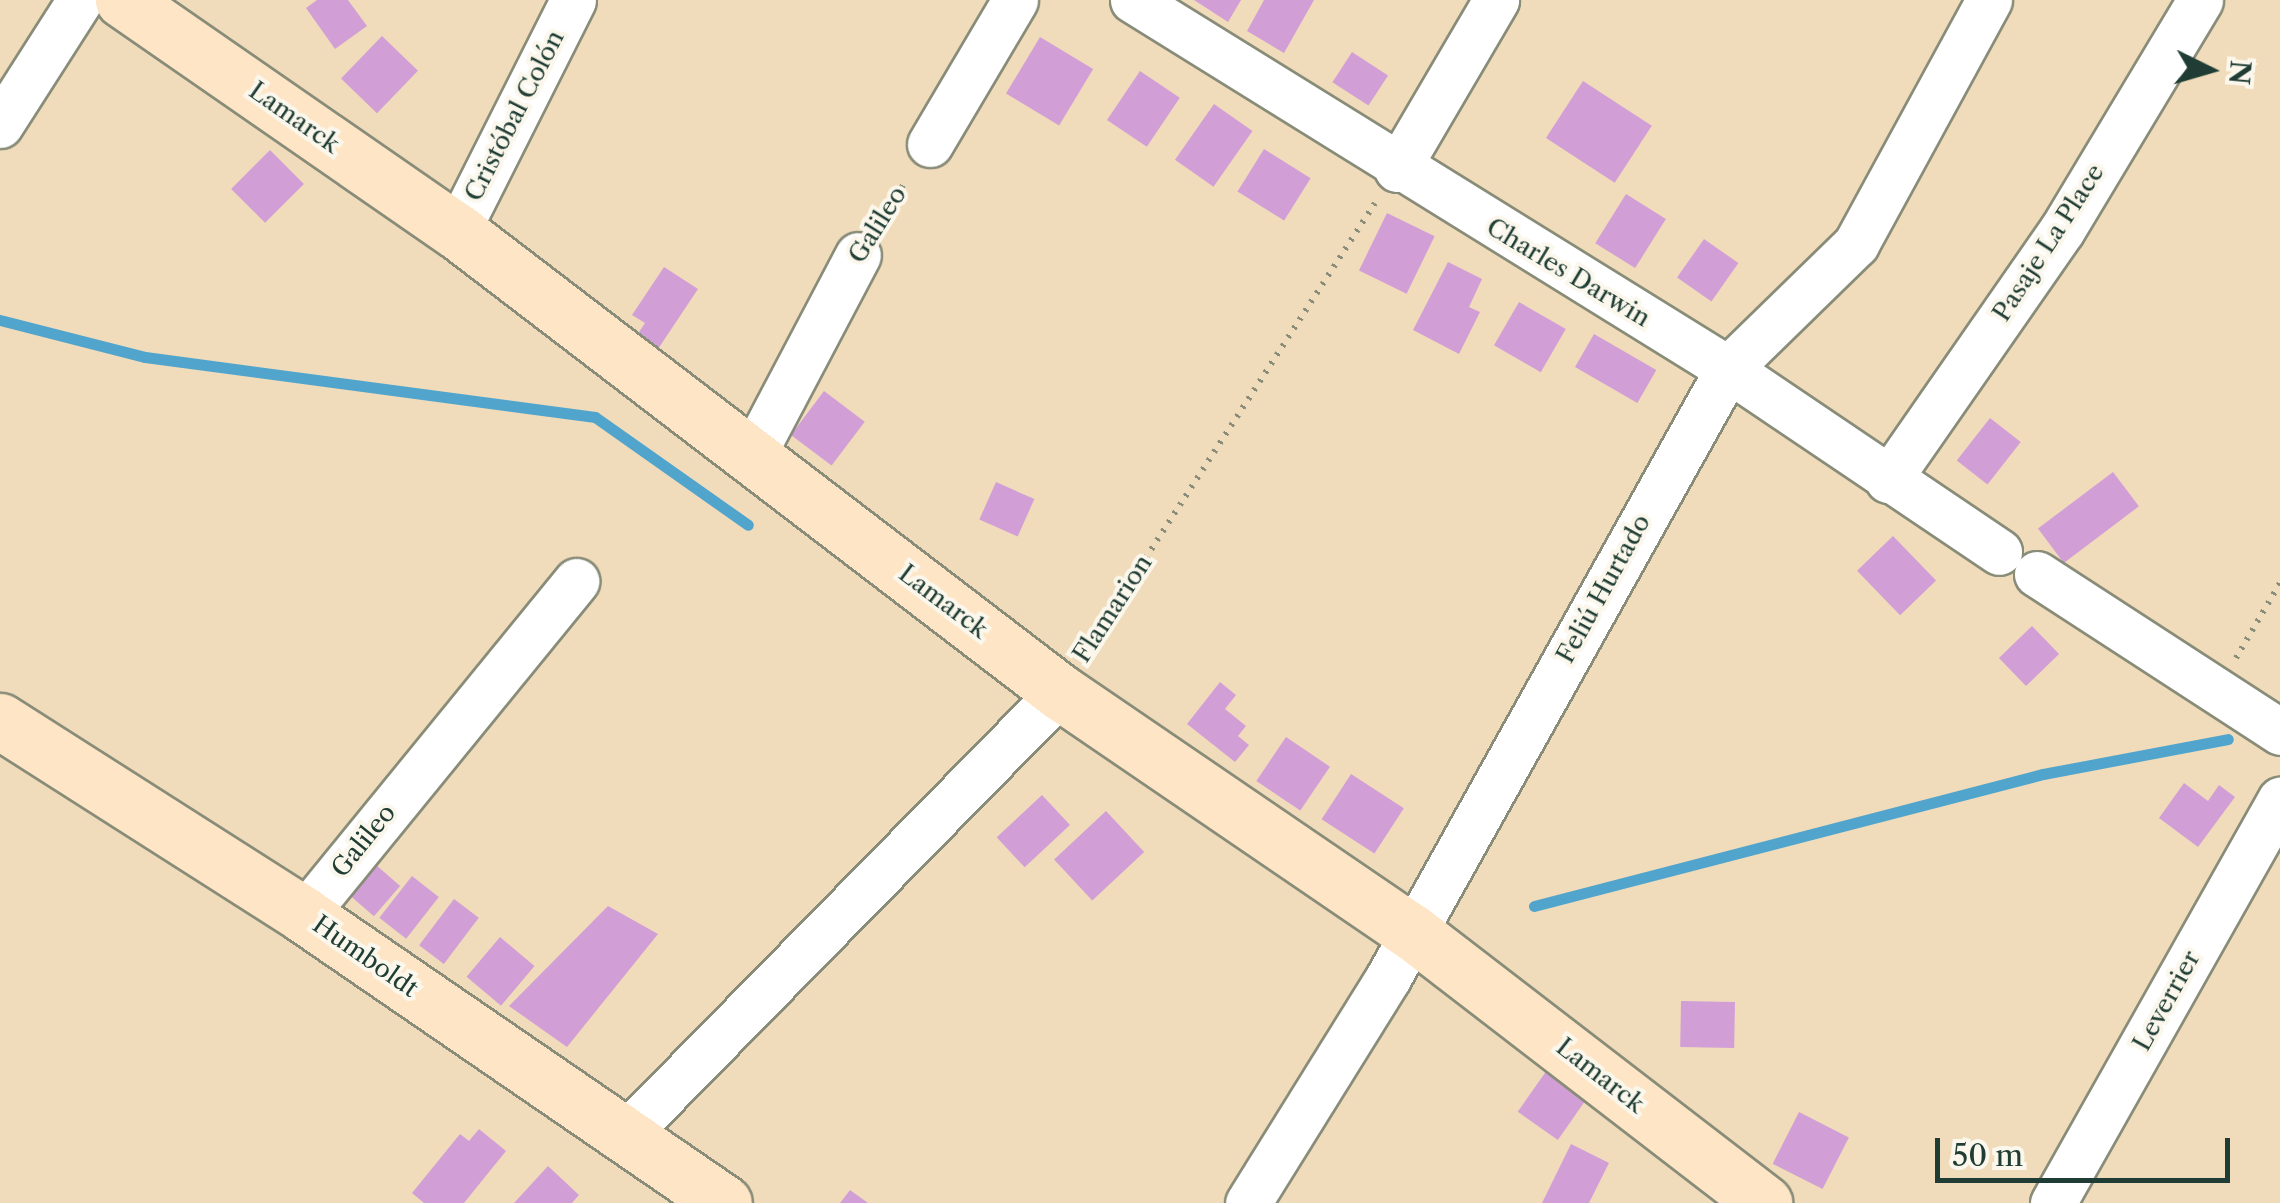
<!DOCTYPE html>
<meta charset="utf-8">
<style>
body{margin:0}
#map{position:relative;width:2280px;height:1203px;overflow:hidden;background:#f0dcbb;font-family:"Libre Caslon Text",serif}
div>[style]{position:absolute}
.stream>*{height:11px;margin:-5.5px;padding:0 5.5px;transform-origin:5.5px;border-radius:5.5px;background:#51a5cd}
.building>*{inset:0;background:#d19fd6;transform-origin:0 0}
.path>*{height:6px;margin-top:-3px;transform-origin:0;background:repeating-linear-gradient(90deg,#888c78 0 2.5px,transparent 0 10.5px)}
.roads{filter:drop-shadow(2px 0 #888c78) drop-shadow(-2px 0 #888c78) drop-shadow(0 2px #888c78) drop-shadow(0 -2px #888c78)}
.minor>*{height:45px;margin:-22.5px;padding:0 22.5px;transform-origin:22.5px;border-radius:22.5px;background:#fff}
.secondary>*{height:55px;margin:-27.5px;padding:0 27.5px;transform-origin:27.5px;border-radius:27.5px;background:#fee5c5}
span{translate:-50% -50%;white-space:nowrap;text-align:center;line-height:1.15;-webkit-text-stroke:8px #fbf7ec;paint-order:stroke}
.street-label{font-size:25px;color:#1f3d34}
.north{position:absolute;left:2160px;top:20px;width:100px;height:100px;-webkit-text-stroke:8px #fbf7ec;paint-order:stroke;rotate:95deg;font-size:28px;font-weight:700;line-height:40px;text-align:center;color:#1f3d34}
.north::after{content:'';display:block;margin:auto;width:35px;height:45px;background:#1f3d34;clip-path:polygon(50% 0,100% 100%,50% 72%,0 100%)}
.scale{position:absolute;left:1935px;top:1138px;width:295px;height:45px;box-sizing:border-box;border:5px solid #1f3d34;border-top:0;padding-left:12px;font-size:30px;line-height:35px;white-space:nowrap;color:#1f3d34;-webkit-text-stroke:8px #fbf7ec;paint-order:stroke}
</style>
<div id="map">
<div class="stream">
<div style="left:0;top:320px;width:150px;rotate:14.3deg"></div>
<div style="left:145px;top:357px;width:454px;rotate:7.6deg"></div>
<div style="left:595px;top:417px;width:187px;rotate:35.2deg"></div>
<div style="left:1534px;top:906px;width:526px;rotate:-14.54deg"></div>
<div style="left:2043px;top:774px;width:188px;rotate:-10.7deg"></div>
</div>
<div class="building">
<div style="clip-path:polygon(317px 0,348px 0,367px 26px,335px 49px,306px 8px)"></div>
<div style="clip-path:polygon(1194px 0,1241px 0,1228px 22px)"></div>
<div style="clip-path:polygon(1264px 0,1314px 0,1284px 53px,1247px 31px)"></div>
<div style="left:382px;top:36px;width:50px;height:59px;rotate:44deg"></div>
<div style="left:1040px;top:37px;width:62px;height:66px;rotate:31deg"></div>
<div style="left:1352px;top:52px;width:43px;height:36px;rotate:33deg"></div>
<div style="left:1140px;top:71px;width:48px;height:59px;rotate:34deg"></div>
<div style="left:1583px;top:81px;width:82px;height:68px;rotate:33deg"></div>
<div style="left:1214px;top:104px;width:47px;height:68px;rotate:35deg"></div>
<div style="left:1264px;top:149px;width:55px;height:50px;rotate:32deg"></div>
<div style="left:270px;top:150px;width:48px;height:55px;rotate:45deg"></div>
<div style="left:1626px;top:194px;width:47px;height:58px;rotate:32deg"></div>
<div style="left:1387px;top:213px;width:53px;height:64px;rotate:26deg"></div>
<div style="left:1704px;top:239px;width:42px;height:47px;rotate:35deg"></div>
<div style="clip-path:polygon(1448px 262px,1482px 279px,1469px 307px,1480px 312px,1459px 354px,1413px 330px)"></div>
<div style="clip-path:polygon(664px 267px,698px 289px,658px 349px,637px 335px,645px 323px,632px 315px)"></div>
<div style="left:1519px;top:302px;width:54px;height:50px;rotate:30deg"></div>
<div style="left:1594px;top:334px;width:72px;height:38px;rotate:30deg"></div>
<div style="left:824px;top:391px;width:51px;height:55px;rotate:37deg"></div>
<div style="left:1990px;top:418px;width:39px;height:54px;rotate:38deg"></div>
<div style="left:2113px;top:472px;width:43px;height:94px;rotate:53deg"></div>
<div style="left:996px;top:482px;width:42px;height:41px;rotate:24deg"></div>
<div style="left:1893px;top:536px;width:62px;height:50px;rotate:46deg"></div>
<div style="left:2032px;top:626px;width:39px;height:46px;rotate:46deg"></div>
<div style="clip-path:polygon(1220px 682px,1236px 695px,1225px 709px,1246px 726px,1238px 736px,1249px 745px,1235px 762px,1187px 724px)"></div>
<div style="left:1286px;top:737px;width:53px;height:53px;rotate:34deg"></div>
<div style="left:1351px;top:774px;width:63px;height:54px;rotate:33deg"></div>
<div style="clip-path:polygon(2184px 783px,2208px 801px,2219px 785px,2235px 797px,2198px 847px,2159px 818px)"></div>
<div style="left:1042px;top:795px;width:41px;height:62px;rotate:47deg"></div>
<div style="left:1106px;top:811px;width:56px;height:71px;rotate:47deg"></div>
<div style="left:376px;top:865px;width:32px;height:40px;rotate:41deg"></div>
<div style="left:412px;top:876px;width:34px;height:53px;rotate:38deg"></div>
<div style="left:454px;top:899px;width:31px;height:58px;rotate:37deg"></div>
<div style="clip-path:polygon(608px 906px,658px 934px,567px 1047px,509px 1006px)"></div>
<div style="left:500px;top:937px;width:45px;height:52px;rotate:40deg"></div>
<div style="left:1681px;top:1001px;width:54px;height:46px;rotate:1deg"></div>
<div style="left:1547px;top:1070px;width:49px;height:51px;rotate:35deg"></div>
<div style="left:1799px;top:1112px;width:56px;height:58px;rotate:27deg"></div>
<div style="clip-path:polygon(479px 1129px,506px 1151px,464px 1203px,424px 1203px,412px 1193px,460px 1134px,469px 1141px)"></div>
<div style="clip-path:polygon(1571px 1144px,1609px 1163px,1589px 1203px,1542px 1203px)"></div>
<div style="clip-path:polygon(548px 1166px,579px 1195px,572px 1203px,514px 1203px)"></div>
<div style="clip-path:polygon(850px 1190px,868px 1203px,840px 1203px)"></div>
</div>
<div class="path">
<div style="left:879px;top:223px;width:52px;rotate:-57.5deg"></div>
<div style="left:1083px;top:655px;width:538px;rotate:-57.14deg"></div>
<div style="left:2236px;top:658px;width:87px;rotate:-59.6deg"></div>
</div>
<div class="roads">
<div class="minor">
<div style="left:1133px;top:0;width:700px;rotate:31.81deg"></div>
<div style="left:1728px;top:369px;width:327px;rotate:34deg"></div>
<div style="left:0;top:125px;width:148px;rotate:-57.4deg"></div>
<div style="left:930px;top:144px;width:167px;rotate:-59.4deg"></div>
<div style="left:1397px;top:169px;width:196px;rotate:-59.6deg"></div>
<div style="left:457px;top:231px;width:258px;rotate:-63.3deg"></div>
<div style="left:752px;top:456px;width:227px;rotate:-62.2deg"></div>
<div style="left:1888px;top:480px;width:305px;rotate:-55.2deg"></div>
<div style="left:2062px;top:230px;width:268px;rotate:-59deg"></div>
<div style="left:2037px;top:574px;width:290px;rotate:33deg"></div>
<div style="left:304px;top:915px;width:431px;rotate:-50.8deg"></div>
<div style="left:624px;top:1136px;width:622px;rotate:-45.52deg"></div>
<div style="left:1248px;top:1203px;width:265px;rotate:-58.1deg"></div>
<div style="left:1388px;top:978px;width:697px;rotate:-60.83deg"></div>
<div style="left:1728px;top:369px;width:179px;rotate:-44.3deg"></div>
<div style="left:1856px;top:244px;width:278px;rotate:-61.4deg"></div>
<div style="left:2053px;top:1203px;width:463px;rotate:-60.6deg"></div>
</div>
<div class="secondary">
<div style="left:123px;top:0;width:406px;rotate:34.7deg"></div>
<div style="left:457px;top:231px;width:759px;rotate:37.4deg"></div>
<div style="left:1060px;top:692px;width:425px;rotate:34.3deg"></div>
<div style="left:1411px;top:931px;width:446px;rotate:37.6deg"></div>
<div style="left:0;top:721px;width:361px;rotate:32.5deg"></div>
<div style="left:304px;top:915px;width:509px;rotate:34.44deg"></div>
</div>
</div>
<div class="street-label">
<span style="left:515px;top:116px;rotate:-63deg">Cristóbal Colón</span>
<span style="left:294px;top:118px;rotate:35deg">Lamarck</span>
<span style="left:878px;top:225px;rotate:-58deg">Galileo</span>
<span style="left:2049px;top:243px;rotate:-57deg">Pasaje La Place</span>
<span style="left:1568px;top:273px;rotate:31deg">Charles Darwin</span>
<span style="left:1604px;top:589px;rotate:-61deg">Feliú Hurtado</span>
<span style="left:943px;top:602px;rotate:37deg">Lamarck</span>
<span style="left:1113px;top:609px;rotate:-57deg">Flamarion</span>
<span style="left:364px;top:841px;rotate:-51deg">Galileo</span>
<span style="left:365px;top:957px;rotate:35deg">Humboldt</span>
<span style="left:2167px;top:1001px;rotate:-61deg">Leverrier</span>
<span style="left:1600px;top:1076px;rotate:38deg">Lamarck</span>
</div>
<div class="north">N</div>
<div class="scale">50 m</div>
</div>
